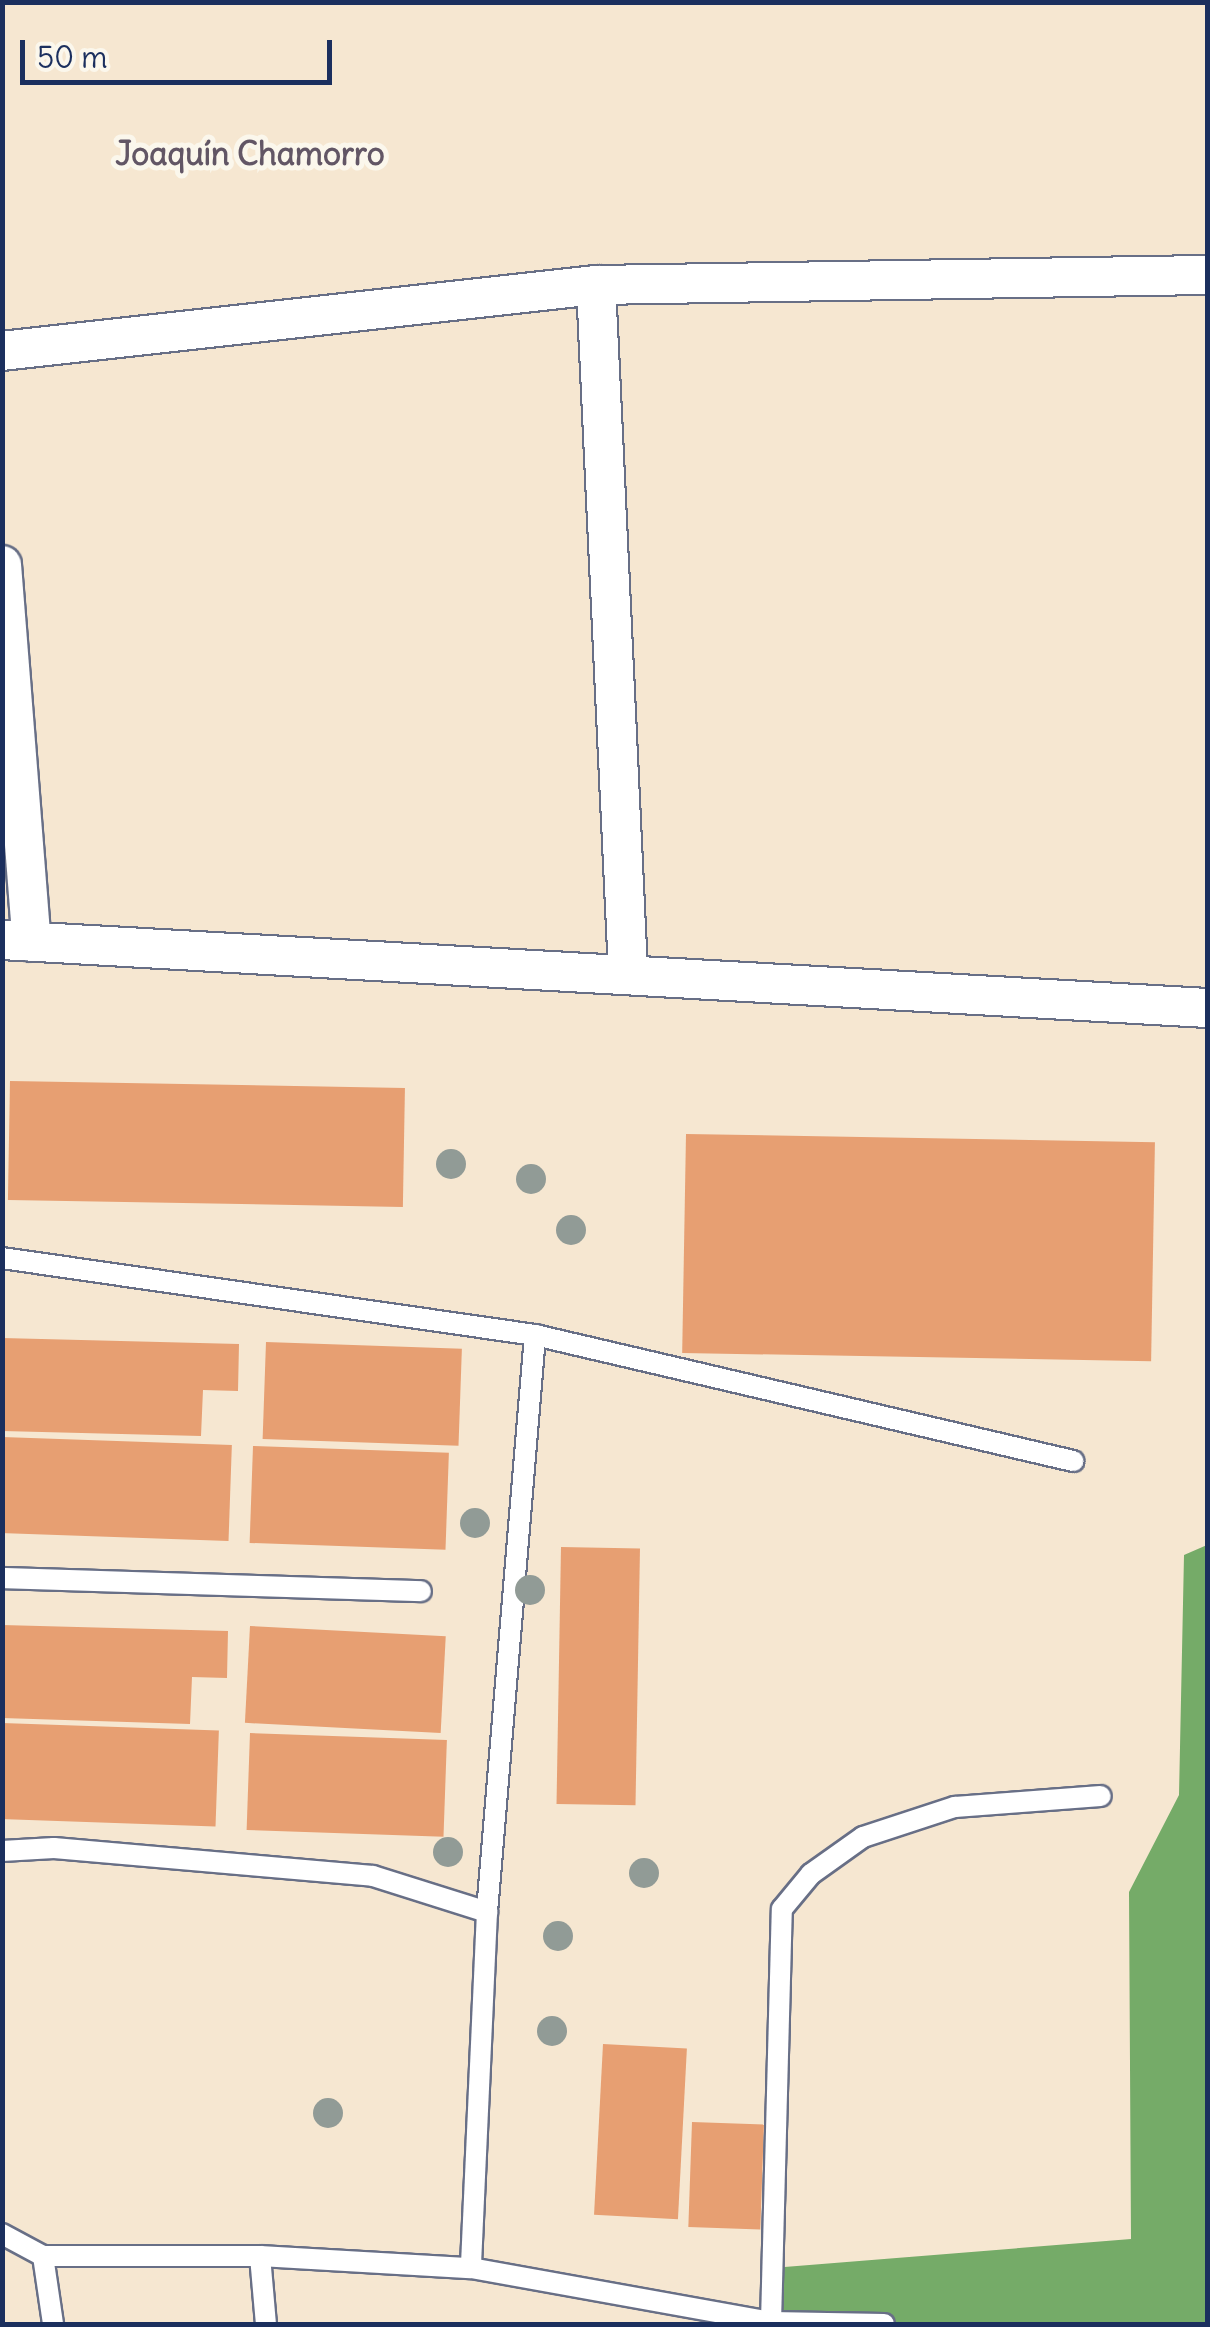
<!DOCTYPE html>
<meta charset="utf-8">
<style>
body{margin:0}
#map{position:relative;width:1210px;height:2327px;overflow:hidden;background:#f6e7d1;font-family:Delius,sans-serif}
div>[style]{position:absolute}
.forest>*{inset:0;background:#75ab68}
.building>*{inset:0;background:#e79f72;transform-origin:0 0}
.roads{filter:drop-shadow(2px 0 #686f86) drop-shadow(-2px 0 #686f86) drop-shadow(0 2px #686f86) drop-shadow(0 -2px #686f86)}
.lane>*{height:20px;margin:-10px;padding:0 10px;transform-origin:10px;border-radius:10px;background:#fff}
.street>*{height:38px;margin:-19px;padding:0 19px;transform-origin:19px;border-radius:19px;background:#fff}
.trees>*{width:30px;height:30px;margin:-15px;border-radius:50%;background:#919b96}
span{translate:-50% -50%;white-space:nowrap;text-align:center;line-height:1.15;-webkit-text-stroke:10px #fbf7ec;paint-order:stroke}
.neighbourhood-label{font-size:32px;color:#625665;font-weight:700}
.frame{position:absolute;inset:0;border:5px solid #1b2f5e;pointer-events:none}
.scale{position:absolute;left:20px;top:40px;width:312px;height:45px;box-sizing:border-box;border:5px solid #1b2f5e;border-top:0;padding-left:12px;font-size:30px;line-height:35px;white-space:nowrap;color:#1b2f5e;-webkit-text-stroke:8px #fbf7ec;paint-order:stroke}
</style>
<div id="map">
<div class="forest">
<div style="clip-path:polygon(1207px 1545px,1207px 2324px,771px 2322px,772px 2268px,1131px 2239px,1129px 1892px,1179px 1795px,1184px 1555px)"></div>
</div>
<div class="building">
<div style="left:10px;top:1081px;width:395px;height:119px;rotate:1deg"></div>
<div style="left:686px;top:1134px;width:469px;height:219px;rotate:1deg"></div>
<div style="clip-path:polygon(2px 1338px,239px 1344px,238px 1391px,203px 1390px,201px 1436px,2px 1431px)"></div>
<div style="left:266px;top:1342px;width:196px;height:97px;rotate:2deg"></div>
<div style="left:2px;top:1437px;width:230px;height:96px;rotate:2deg"></div>
<div style="left:253px;top:1446px;width:196px;height:97px;rotate:2deg"></div>
<div style="left:561px;top:1547px;width:79px;height:257px;rotate:1deg"></div>
<div style="clip-path:polygon(2px 1625px,228px 1631px,227px 1678px,192px 1677px,190px 1724px,2px 1718px)"></div>
<div style="left:250px;top:1626px;width:196px;height:97px;rotate:3deg"></div>
<div style="left:2px;top:1723px;width:217px;height:96px;rotate:2deg"></div>
<div style="left:250px;top:1733px;width:197px;height:97px;rotate:2deg"></div>
<div style="left:603px;top:2044px;width:84px;height:171px;rotate:3deg"></div>
<div style="left:692px;top:2122px;width:72px;height:105px;rotate:2deg"></div>
</div>
<div class="roads">
<div class="lane">
<div style="left:2px;top:1258px;width:539px;rotate:8.22deg"></div>
<div style="left:535px;top:1335px;width:553px;rotate:13.18deg"></div>
<div style="left:2px;top:1578px;width:419px;rotate:1.8deg"></div>
<div style="left:2px;top:1851px;width:52px;rotate:-3.3deg"></div>
<div style="left:54px;top:1848px;width:320px;rotate:5deg"></div>
<div style="left:373px;top:1876px;width:120px;rotate:17.5deg"></div>
<div style="left:487px;top:1912px;width:356px;rotate:92.6deg"></div>
<div style="left:487px;top:1912px;width:579px;rotate:-85.24deg"></div>
<div style="left:2px;top:2234px;width:47px;rotate:28.2deg"></div>
<div style="left:43px;top:2256px;width:217px"></div>
<div style="left:260px;top:2256px;width:211px;rotate:3.3deg"></div>
<div style="left:471px;top:2268px;width:305px;rotate:10.2deg"></div>
<div style="left:771px;top:2322px;width:113px;rotate:1deg"></div>
<div style="left:43px;top:2256px;width:69px;rotate:81.6deg"></div>
<div style="left:260px;top:2256px;width:68px;rotate:85deg"></div>
<div style="left:771px;top:2322px;width:413px;rotate:-88.5deg"></div>
<div style="left:782px;top:1909px;width:45px;rotate:-50.4deg"></div>
<div style="left:811px;top:1874px;width:64px;rotate:-35.4deg"></div>
<div style="left:863px;top:1837px;width:97px;rotate:-18.1deg"></div>
<div style="left:955px;top:1807px;width:146px;rotate:-4.3deg"></div>
</div>
<div class="street">
<div style="left:596px;top:285px;width:687px;rotate:87.33deg"></div>
<div style="left:2px;top:351px;width:598px;rotate:-6.34deg"></div>
<div style="left:596px;top:285px;width:612px;rotate:-0.94deg"></div>
<div style="left:2px;top:565px;width:378px;rotate:85.5deg"></div>
<div style="left:2px;top:940px;width:1208px;rotate:3.23deg"></div>
</div>
</div>
<div class="trees">
<div style="left:451px;top:1164px"></div>
<div style="left:531px;top:1179px"></div>
<div style="left:571px;top:1230px"></div>
<div style="left:475px;top:1523px"></div>
<div style="left:530px;top:1590px"></div>
<div style="left:448px;top:1852px"></div>
<div style="left:644px;top:1873px"></div>
<div style="left:558px;top:1936px"></div>
<div style="left:552px;top:2031px"></div>
<div style="left:328px;top:2113px"></div>
</div>
<div class="neighbourhood-label">
<span style="left:250px;top:154px">Joaquín Chamorro</span>
</div>
<div class="frame"></div>
<div class="scale">50 m</div>
</div>
